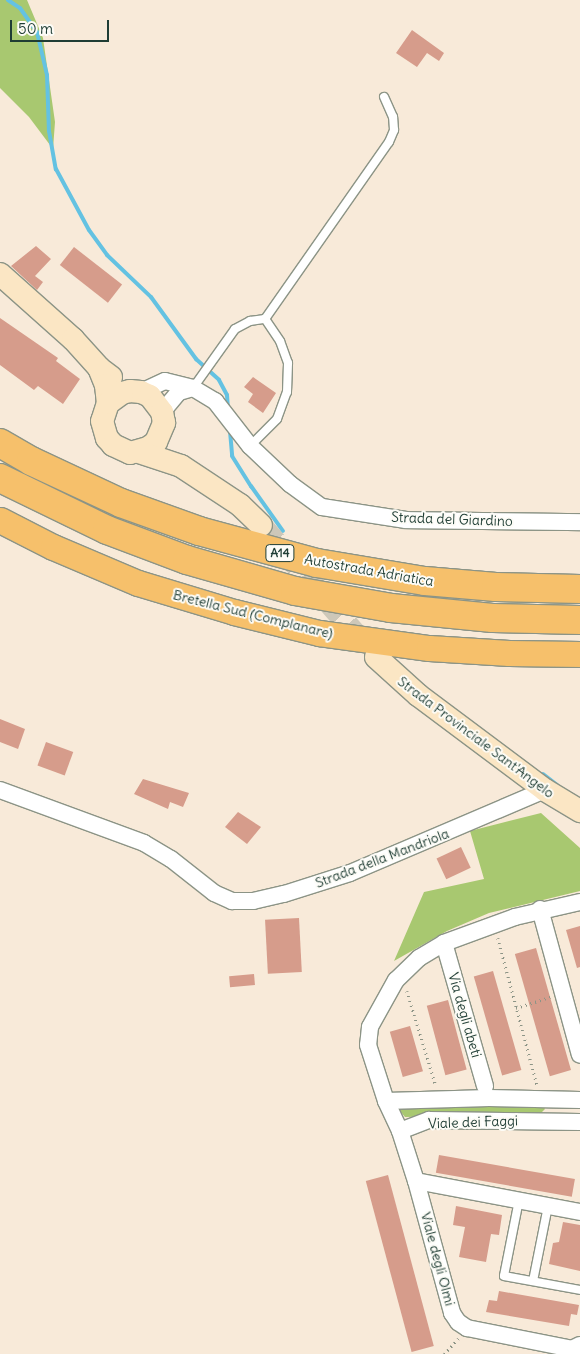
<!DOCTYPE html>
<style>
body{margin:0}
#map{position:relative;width:580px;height:1354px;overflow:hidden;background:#f8ead9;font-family:Delius,sans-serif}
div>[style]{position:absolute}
.green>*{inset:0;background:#a8c870}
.stream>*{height:4px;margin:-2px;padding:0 2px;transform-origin:2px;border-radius:2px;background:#64c2e2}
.building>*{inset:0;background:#d69c8b;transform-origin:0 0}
.secondary-tunnel>*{height:22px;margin-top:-11px;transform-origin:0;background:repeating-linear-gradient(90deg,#cdc7b8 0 22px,transparent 0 33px)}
.path>*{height:2.5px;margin-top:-1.25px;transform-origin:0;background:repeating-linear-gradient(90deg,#8c9486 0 1px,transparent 0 5px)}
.roads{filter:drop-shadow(1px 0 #8c9486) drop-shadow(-1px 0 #8c9486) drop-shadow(0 1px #8c9486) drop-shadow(0 -1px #8c9486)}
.lane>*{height:8px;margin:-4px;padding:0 4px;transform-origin:4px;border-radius:4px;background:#fff}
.street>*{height:16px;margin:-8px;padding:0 8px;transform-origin:8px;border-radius:8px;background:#fff}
.secondary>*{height:22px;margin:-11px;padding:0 11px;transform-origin:11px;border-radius:11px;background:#fbe6c4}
.primary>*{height:25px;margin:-12.5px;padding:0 12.5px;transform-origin:12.5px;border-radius:12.5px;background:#f6c06b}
.highway>*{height:28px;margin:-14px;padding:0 14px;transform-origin:14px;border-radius:14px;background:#f6c06b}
span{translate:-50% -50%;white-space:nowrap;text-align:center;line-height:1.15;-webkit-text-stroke:4px #fdfcf7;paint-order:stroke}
.shield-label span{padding:1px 4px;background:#fdfcf7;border:1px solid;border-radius:4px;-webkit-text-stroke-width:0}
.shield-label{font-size:12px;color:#1f3d34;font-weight:700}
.street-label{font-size:14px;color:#1f3d34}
.scale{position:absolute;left:10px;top:20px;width:99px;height:22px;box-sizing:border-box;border:2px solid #1f3d34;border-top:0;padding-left:6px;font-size:15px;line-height:18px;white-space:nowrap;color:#1f3d34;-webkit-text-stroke:4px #fdfcf7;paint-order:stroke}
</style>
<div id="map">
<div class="green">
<div style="clip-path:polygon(0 0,27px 0,43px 38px,55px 122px,53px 149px,29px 117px,0 88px)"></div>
<div style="clip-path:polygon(541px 813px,580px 848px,580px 891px,489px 913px,447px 931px,394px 961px,424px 892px,484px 879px,470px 831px)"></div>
<div style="clip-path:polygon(542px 1104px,545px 1109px,540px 1114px,405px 1117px,400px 1111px,404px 1106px)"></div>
</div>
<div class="stream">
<div style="left:8px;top:0;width:14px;rotate:34deg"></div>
<div style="left:20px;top:8px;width:29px;rotate:55deg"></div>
<div style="left:37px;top:32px;width:44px;rotate:76.9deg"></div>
<div style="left:47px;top:75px;width:56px;rotate:88deg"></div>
<div style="left:49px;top:131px;width:39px;rotate:80deg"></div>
<div style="left:56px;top:169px;width:69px;rotate:61.6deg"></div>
<div style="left:89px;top:230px;width:31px;rotate:54deg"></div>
<div style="left:107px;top:255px;width:61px;rotate:43.7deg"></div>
<div style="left:151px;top:297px;width:77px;rotate:54deg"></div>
<div style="left:196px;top:359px;width:31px;rotate:42deg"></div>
<div style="left:219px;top:380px;width:17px;rotate:62deg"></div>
<div style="left:227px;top:395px;width:14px;rotate:86deg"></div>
<div style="left:230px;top:431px;width:25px;rotate:85deg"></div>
<div style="left:232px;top:456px;width:36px;rotate:58deg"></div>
<div style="left:251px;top:486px;width:55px;rotate:54.6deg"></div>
<div style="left:543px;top:774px;width:18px;rotate:38deg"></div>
</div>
<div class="building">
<div style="clip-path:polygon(412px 30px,444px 53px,439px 61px,427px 53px,417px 67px,396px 53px)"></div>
<div style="clip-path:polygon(36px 246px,51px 259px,35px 276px,43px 282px,37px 290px,11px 266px)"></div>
<div style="left:74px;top:247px;width:61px;height:23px;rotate:38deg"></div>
<div style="clip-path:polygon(0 318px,58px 358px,56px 361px,80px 379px,63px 404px,38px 386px,34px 390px,0 365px)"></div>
<div style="clip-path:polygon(253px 377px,276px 393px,263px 413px,248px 402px,253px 394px,244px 387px)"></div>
<div style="clip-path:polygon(0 719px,25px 729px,18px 749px,0 742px)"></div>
<div style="left:46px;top:742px;width:29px;height:25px;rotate:20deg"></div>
<div style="clip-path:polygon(143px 779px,189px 793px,183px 807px,170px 802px,168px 809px,134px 794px)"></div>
<div style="clip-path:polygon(238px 812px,261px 827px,247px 844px,225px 827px)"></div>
<div style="left:461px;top:847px;width:23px;height:27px;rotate:65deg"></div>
<div style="left:299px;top:918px;width:54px;height:34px;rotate:87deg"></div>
<div style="clip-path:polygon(580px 926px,580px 967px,577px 968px,566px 930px)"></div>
<div style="left:536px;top:948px;width:127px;height:22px;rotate:74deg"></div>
<div style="left:493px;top:971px;width:103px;height:20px;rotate:74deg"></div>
<div style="left:254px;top:974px;width:11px;height:25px;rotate:85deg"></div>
<div style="left:448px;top:1000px;width:72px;height:22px;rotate:75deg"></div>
<div style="left:410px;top:1026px;width:47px;height:21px;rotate:74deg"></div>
<div style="left:439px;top:1155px;width:138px;height:18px;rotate:10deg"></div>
<div style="left:388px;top:1175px;width:177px;height:23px;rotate:75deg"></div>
<div style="clip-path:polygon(456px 1206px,502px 1215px,499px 1235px,491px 1234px,486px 1262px,459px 1257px,465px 1227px,453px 1225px)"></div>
<div style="clip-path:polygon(563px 1222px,580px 1225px,580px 1271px,549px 1264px,553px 1243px,559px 1242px)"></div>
<div style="clip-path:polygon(499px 1291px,579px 1305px,577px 1315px,571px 1314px,569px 1326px,486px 1312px,489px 1300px,497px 1301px)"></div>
</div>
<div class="secondary-tunnel">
<div style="left:261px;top:525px;width:162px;rotate:49deg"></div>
</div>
<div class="path">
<div style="left:498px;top:938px;width:152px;rotate:75.1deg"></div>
<div style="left:407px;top:991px;width:99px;rotate:73deg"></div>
<div style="left:516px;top:1008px;width:36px;rotate:-18deg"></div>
<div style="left:444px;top:1354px;width:21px;rotate:-47deg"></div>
</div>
<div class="roads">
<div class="lane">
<div style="left:193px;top:388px;width:72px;rotate:-54.6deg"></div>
<div style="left:235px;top:329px;width:17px;rotate:-28deg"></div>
<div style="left:250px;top:321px;width:15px;rotate:-8deg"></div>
<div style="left:265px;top:319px;width:216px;rotate:-55deg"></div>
<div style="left:389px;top:142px;width:13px;rotate:-67deg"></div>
<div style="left:394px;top:130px;width:13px;rotate:-94deg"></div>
<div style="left:393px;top:117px;width:22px;rotate:-114deg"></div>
<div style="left:250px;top:446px;width:38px;rotate:-45deg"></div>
<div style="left:277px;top:419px;width:29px;rotate:-70deg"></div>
<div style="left:287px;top:392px;width:29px;rotate:-88deg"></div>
<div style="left:288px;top:363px;width:23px;rotate:-110deg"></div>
<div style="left:280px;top:341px;width:27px;rotate:-124deg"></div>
<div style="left:519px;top:1200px;width:77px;rotate:101.2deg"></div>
<div style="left:504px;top:1276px;width:77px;rotate:10.4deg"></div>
<div style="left:533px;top:1281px;width:76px;rotate:-78.7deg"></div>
</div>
<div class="street">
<div style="left:141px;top:392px;width:26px;rotate:-25deg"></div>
<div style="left:165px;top:381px;width:29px;rotate:14deg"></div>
<div style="left:193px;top:388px;width:26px;rotate:31deg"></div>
<div style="left:215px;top:401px;width:57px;rotate:52.1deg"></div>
<div style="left:250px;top:446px;width:55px;rotate:43.5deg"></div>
<div style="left:290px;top:484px;width:39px;rotate:36deg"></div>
<div style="left:322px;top:507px;width:85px;rotate:8.8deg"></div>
<div style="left:406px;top:520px;width:174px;rotate:0.7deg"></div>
<div style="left:162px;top:412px;width:26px;rotate:-50deg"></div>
<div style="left:179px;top:392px;width:15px;rotate:-16deg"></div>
<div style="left:0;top:790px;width:153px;rotate:20.2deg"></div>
<div style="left:144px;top:843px;width:31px;rotate:31deg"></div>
<div style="left:171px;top:859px;width:55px;rotate:38.3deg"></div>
<div style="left:214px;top:893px;width:20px;rotate:24deg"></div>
<div style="left:232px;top:901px;width:21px"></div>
<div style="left:253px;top:901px;width:32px;rotate:-13deg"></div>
<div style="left:284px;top:894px;width:69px;rotate:-17.7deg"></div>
<div style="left:350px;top:873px;width:212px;rotate:-23.1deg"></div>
<div style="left:580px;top:902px;width:67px;rotate:167deg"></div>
<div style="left:515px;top:917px;width:76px;rotate:159.9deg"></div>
<div style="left:444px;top:943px;width:29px;rotate:149deg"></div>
<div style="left:419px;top:958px;width:32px;rotate:136deg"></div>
<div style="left:396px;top:980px;width:54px;rotate:119deg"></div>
<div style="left:370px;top:1027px;width:18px;rotate:96deg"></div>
<div style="left:368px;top:1045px;width:59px;rotate:72.2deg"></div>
<div style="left:386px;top:1101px;width:33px;rotate:65deg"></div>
<div style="left:400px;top:1131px;width:52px;rotate:72.3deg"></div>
<div style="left:416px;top:1181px;width:137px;rotate:74.7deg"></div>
<div style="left:452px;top:1313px;width:11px;rotate:56deg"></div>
<div style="left:458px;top:1322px;width:11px;rotate:34deg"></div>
<div style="left:467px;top:1328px;width:107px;rotate:11.3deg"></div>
<div style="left:572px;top:1349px;width:9px;rotate:-27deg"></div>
<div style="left:540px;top:909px;width:151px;rotate:74.7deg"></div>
<div style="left:444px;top:943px;width:149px;rotate:74deg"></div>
<div style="left:386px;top:1101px;width:103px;rotate:-1.7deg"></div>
<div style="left:489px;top:1098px;width:91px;rotate:1.3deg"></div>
<div style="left:400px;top:1131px;width:31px;rotate:-21deg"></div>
<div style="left:429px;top:1120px;width:151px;rotate:0.8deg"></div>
<div style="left:416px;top:1181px;width:167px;rotate:10.7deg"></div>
</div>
<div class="secondary">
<div style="left:0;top:274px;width:98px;rotate:41.7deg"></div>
<div style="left:73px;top:339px;width:39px;rotate:48deg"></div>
<div style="left:99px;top:368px;width:15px;rotate:37deg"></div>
<div style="left:99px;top:368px;width:18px;rotate:68deg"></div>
<div style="left:106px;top:385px;width:18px;rotate:84deg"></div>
<div style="left:108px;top:403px;width:19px;rotate:108deg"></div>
<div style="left:102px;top:421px;width:18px;rotate:74deg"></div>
<div style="left:107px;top:438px;width:9px;rotate:49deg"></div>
<div style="left:113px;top:445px;width:19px;rotate:25deg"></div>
<div style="left:130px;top:453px;width:19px;rotate:-16deg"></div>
<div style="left:148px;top:448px;width:10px;rotate:-37deg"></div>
<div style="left:156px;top:442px;width:21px;rotate:-67deg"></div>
<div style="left:164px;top:423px;width:11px;rotate:-100deg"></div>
<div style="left:162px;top:412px;width:20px;rotate:-127deg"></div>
<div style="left:150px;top:396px;width:10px;rotate:-156deg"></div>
<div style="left:141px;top:392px;width:11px;rotate:-175deg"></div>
<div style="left:130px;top:391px;width:8px;rotate:166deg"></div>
<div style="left:122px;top:393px;width:17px;rotate:144deg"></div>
<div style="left:139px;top:452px;width:44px;rotate:18.4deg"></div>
<div style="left:181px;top:466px;width:71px;rotate:33.5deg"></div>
<div style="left:240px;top:505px;width:29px;rotate:44deg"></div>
<div style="left:376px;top:657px;width:57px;rotate:42.1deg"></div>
<div style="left:418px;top:695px;width:159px;rotate:36.8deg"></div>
<div style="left:545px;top:790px;width:41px;rotate:31deg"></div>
</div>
<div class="primary">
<div style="left:0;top:520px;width:59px;rotate:27deg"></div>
<div style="left:53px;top:547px;width:92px;rotate:23deg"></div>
<div style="left:138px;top:583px;width:100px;rotate:16.8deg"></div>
<div style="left:234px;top:612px;width:88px;rotate:13.9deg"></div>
<div style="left:319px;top:633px;width:111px;rotate:7.8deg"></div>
<div style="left:429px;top:648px;width:80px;rotate:3.6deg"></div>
<div style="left:509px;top:653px;width:71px;rotate:0.8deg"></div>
</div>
<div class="highway">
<div style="left:0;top:443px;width:36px;rotate:30deg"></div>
<div style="left:31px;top:461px;width:99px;rotate:25deg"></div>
<div style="left:121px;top:503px;width:83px;rotate:19.7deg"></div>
<div style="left:199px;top:531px;width:122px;rotate:15.2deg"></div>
<div style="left:317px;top:563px;width:109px;rotate:9.5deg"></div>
<div style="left:425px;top:581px;width:71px;rotate:4.8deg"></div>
<div style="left:496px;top:587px;width:84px;rotate:1.4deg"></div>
<div style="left:0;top:478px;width:119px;rotate:25.9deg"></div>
<div style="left:107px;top:530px;width:85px;rotate:20.6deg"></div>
<div style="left:187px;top:560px;width:112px;rotate:16deg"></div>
<div style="left:295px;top:591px;width:97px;rotate:10deg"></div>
<div style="left:391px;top:608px;width:102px;rotate:5.6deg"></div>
<div style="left:493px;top:618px;width:87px;rotate:1.3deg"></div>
</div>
</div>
<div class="shield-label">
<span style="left:280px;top:553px">A14</span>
</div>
<div class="street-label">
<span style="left:452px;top:519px;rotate:2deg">Strada del Giardino</span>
<span style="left:369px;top:570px;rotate:10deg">Autostrada Adriatica</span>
<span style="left:253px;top:614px;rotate:14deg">Bretella Sud (Complanare)</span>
<span style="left:476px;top:737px;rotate:37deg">Strada Provinciale Sant'Angelo</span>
<span style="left:382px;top:858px;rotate:-21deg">Strada della Mandriola</span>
<span style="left:465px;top:1015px;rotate:74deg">Via degli abeti</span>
<span style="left:473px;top:1122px;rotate:-2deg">Viale dei Faggi</span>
<span style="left:438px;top:1259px;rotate:75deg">Viale degli Olmi</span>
</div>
<div class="scale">50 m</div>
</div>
